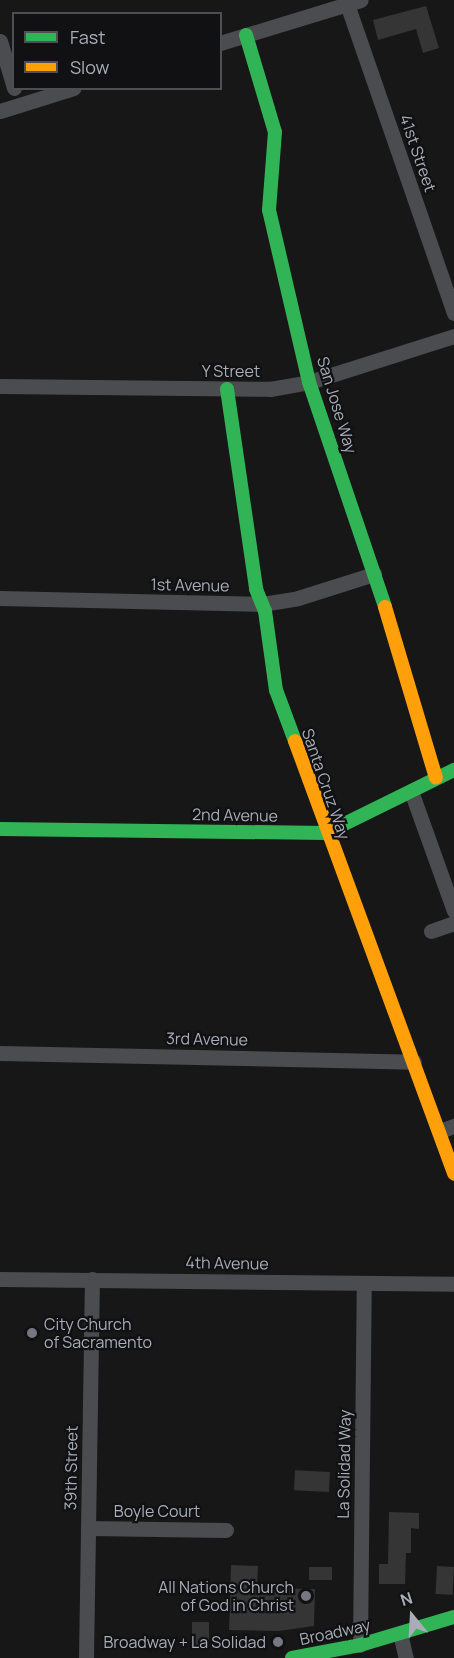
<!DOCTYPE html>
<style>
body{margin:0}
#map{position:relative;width:454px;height:1658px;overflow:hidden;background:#171717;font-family:Manrope,sans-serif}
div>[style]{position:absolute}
.building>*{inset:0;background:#353536;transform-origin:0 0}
.street>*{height:15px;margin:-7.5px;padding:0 7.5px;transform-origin:7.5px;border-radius:7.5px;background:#4b4c50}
.fast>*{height:14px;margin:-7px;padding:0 7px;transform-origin:7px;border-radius:7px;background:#30b455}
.slow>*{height:14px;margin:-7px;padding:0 7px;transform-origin:7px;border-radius:7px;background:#ff9f0a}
.dots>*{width:16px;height:16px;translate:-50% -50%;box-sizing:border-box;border:3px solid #111113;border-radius:50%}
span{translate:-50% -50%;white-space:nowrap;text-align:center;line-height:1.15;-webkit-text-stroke:4.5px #111113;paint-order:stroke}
.street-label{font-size:16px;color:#a8adb8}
.poi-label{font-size:16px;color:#a8adb8}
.left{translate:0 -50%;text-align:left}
.right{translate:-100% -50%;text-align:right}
.legend{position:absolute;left:12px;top:12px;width:210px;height:78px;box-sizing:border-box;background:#111113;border:2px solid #4d4f55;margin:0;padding:8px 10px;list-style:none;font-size:18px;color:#a8adb8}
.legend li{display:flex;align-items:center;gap:12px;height:30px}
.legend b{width:30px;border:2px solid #4d4f55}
.north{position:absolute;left:382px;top:1586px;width:60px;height:60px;-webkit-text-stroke:4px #111113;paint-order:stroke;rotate:342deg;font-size:16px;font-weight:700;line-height:24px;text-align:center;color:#a8adb8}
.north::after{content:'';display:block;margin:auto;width:21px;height:27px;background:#a8adb8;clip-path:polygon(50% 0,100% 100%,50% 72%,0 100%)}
</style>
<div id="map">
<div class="building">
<div style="clip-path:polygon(426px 6px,439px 48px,423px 53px,416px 29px,378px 40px,373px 20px)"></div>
<div style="left:330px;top:1472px;width:20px;height:35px;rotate:93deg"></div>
<div style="clip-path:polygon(389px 1512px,419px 1513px,419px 1529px,411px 1528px,411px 1553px,406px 1553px,405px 1584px,379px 1584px,379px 1564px,388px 1564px)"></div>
<div style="clip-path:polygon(231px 1565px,258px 1566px,257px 1588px,315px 1589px,314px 1626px,279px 1631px,229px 1630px)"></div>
<div style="left:437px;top:1566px;width:17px;height:28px;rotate:3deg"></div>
<div style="left:309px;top:1567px;width:23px;height:13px"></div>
<div style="left:192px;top:1622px;width:17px;height:27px"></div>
</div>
<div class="street">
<div style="left:347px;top:4px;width:327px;rotate:70.9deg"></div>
<div style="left:0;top:41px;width:49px;rotate:73.4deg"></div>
<div style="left:220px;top:43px;width:147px;rotate:-17deg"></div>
<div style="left:0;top:111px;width:77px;rotate:-17.3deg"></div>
<div style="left:0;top:386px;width:270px;rotate:0.6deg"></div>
<div style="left:270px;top:389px;width:40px;rotate:-10deg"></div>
<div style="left:309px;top:382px;width:152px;rotate:-17.6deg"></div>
<div style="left:0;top:598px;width:262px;rotate:1.3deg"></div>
<div style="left:262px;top:604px;width:36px;rotate:-9deg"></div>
<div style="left:298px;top:598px;width:80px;rotate:-17.5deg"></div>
<div style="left:411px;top:791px;width:127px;rotate:70.3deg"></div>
<div style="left:431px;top:931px;width:24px;rotate:-19deg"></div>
<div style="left:0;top:1053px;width:414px;rotate:1.2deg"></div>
<div style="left:440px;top:1131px;width:15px;rotate:-20deg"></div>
<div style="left:0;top:1279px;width:454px;rotate:0.6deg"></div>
<div style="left:88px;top:1528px;width:138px;rotate:0.8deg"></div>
<div style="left:400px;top:1633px;width:26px;rotate:77deg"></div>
<div style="left:360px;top:1645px;width:362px;rotate:-89.4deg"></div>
<div style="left:86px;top:1658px;width:379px;rotate:-89.1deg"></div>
</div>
<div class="fast">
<div style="left:246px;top:35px;width:101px;rotate:73.4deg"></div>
<div style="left:275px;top:132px;width:78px;rotate:94.4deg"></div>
<div style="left:269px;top:210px;width:177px;rotate:76.9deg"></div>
<div style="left:309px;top:382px;width:237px;rotate:71.3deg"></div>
<div style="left:227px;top:389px;width:202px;rotate:81.7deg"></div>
<div style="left:256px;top:589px;width:24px;rotate:68deg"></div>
<div style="left:265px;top:611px;width:80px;rotate:82.1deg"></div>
<div style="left:276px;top:690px;width:54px;rotate:69.6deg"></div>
<div style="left:0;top:829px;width:326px;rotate:0.7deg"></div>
<div style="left:326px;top:833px;width:143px;rotate:-26.2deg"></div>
<div style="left:292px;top:1658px;width:69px;rotate:-10.8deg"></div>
<div style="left:360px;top:1645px;width:98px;rotate:-16.6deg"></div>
</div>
<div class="slow">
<div style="left:385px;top:607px;width:178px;rotate:73.4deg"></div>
<div style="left:295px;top:741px;width:461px;rotate:69.8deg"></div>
</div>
<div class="dots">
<div style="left:32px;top:1333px;background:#757880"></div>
<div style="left:306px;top:1596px;background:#757880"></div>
<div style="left:278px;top:1642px;background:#757880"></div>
</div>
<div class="street-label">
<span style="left:418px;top:153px;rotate:71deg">41st Street</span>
<span style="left:231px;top:371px">Y Street</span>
<span style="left:337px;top:405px;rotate:73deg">San Jose Way</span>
<span style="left:190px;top:585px;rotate:1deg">1st Avenue</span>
<span style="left:326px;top:784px;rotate:71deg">Santa Cruz Way</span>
<span style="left:235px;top:815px;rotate:1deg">2nd Avenue</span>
<span style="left:207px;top:1039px;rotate:1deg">3rd Avenue</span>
<span style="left:227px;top:1263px;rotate:1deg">4th Avenue</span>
<span style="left:344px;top:1464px;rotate:-89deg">La Solidad Way</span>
<span style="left:71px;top:1468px;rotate:-89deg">39th Street</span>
<span style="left:157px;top:1511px">Boyle Court</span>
<span style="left:335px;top:1632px;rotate:-12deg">Broadway</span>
</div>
<div class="poi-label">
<span class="left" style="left:44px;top:1333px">City Church<br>of Sacramento</span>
<span class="right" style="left:294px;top:1596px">All Nations Church<br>of God in Christ</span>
<span class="right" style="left:266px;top:1642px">Broadway + La Solidad</span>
</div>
<ul class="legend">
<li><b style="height:8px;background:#30b455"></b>Fast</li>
<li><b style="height:8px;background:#ff9f0a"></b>Slow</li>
</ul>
<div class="north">N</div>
</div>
